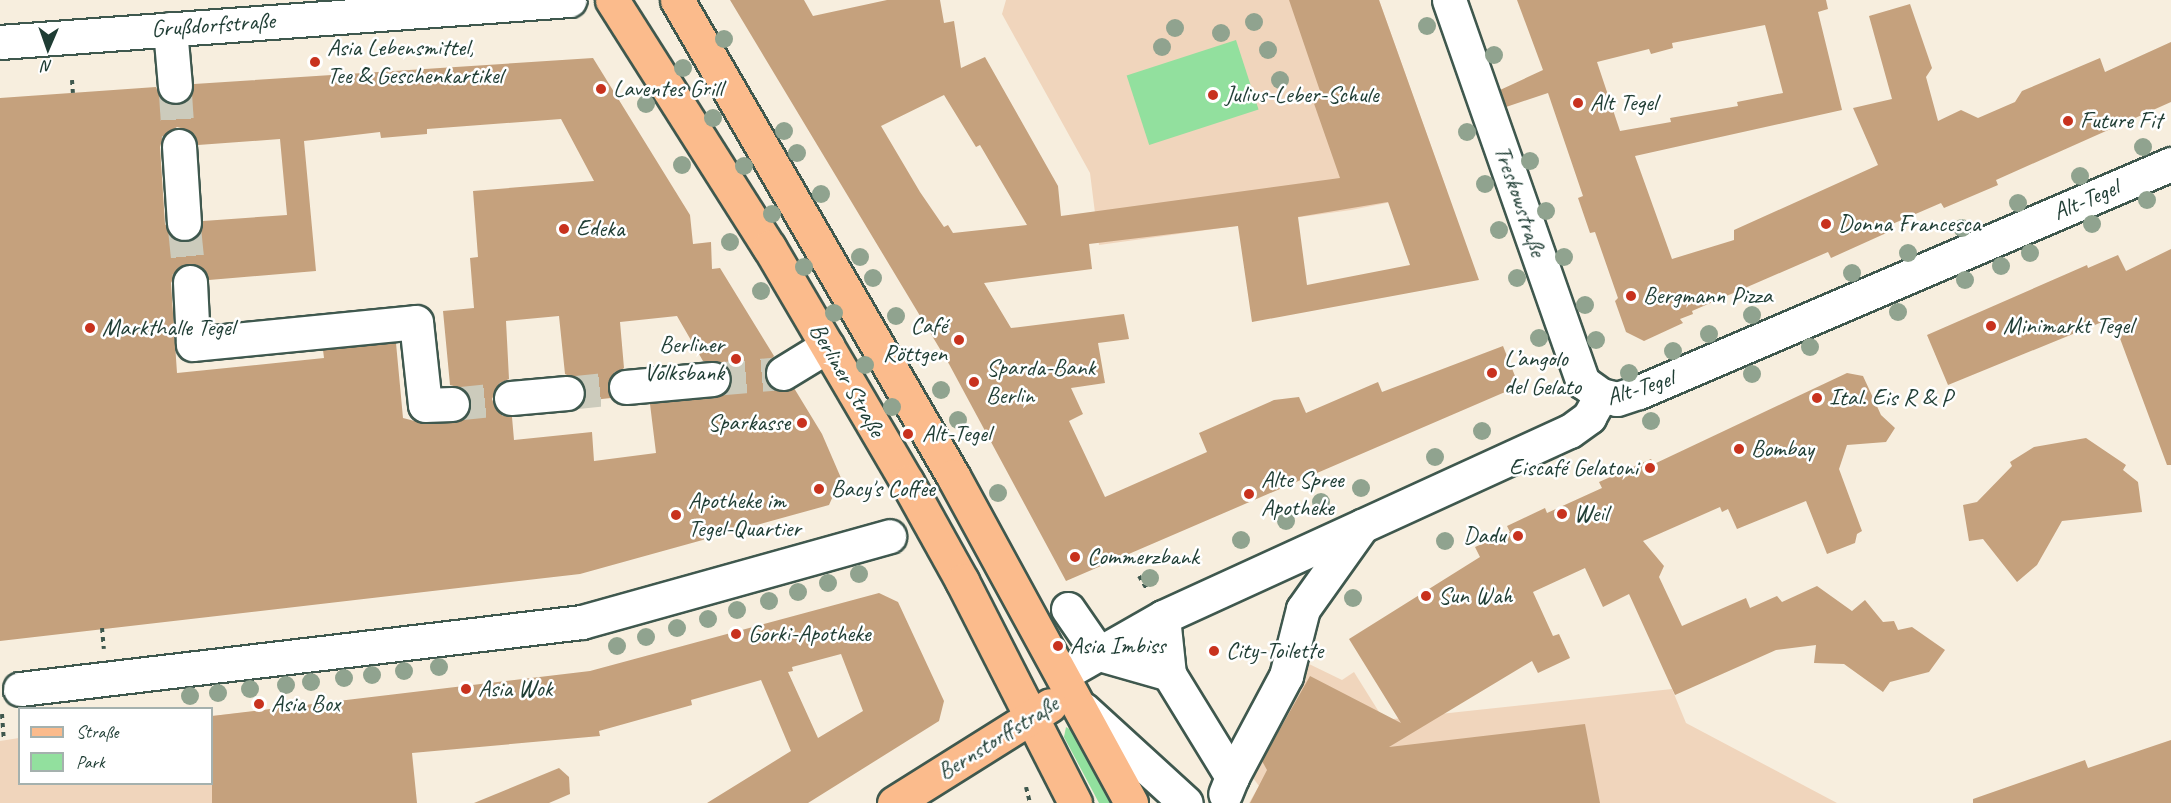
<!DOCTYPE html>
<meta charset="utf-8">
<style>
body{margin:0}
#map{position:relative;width:2171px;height:803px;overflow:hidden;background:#f7eede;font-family:Caveat,sans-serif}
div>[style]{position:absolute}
.built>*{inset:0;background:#f0d5bc}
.green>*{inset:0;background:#92e09e;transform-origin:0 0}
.building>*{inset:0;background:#c5a17d}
.minor-tunnel>*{height:33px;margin-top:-16.5px;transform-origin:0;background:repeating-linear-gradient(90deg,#cccbbc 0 33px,transparent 0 49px)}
.path>*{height:4px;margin-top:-2px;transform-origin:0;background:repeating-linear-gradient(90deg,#3f584e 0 4.5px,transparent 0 9px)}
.roads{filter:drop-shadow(2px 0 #3f584e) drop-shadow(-2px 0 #3f584e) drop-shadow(0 2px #3f584e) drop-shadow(0 -2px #3f584e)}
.minor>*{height:33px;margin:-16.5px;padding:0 16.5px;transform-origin:16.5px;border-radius:16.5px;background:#fff}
.major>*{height:33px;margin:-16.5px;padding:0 16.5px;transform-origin:16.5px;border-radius:16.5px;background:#fbbb8c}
.trees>*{width:18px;height:18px;margin:-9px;border-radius:50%;background:#90a38f}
.dots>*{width:16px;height:16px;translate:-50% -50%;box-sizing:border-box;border:3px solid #fff;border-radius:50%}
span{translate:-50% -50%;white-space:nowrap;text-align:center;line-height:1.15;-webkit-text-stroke:5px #fff;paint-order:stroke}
.street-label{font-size:24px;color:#1f3d34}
.poi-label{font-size:24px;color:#1f3d34}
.left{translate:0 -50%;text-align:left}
.right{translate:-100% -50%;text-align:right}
.legend{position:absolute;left:18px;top:707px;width:195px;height:78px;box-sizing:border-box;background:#fff;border:2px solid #a5b1ae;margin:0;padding:8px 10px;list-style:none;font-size:18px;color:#1f3d34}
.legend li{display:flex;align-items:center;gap:12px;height:30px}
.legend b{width:30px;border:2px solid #a5b1ae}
.north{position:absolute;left:18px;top:18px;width:60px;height:60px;-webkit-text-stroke:4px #fff;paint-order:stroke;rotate:182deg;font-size:16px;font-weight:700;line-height:24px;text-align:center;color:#1f3d34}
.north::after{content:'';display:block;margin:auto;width:21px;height:27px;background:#1f3d34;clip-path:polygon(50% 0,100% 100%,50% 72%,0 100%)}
</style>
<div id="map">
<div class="built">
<div style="clip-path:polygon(1006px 0,1379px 0,1447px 191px,1351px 210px,1099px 245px,1090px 173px,1002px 14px)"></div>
<div style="clip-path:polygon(1307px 663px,1342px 680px,1354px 672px,1384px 720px,1672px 689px,1686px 723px,1837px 803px,1249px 803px,1259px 786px,1247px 770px)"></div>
<div style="clip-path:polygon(375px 698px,386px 803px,0 803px,0 741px,19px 738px,20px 784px,212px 784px,212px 716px)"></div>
</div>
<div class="green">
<div style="left:1236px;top:40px;width:73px;height:115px;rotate:72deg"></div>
<div style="clip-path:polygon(1066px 727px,1071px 730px,1110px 803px,1099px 803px,1064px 737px)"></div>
</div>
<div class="building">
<div style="clip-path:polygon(evenodd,730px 0,804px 0,813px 16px,887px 0,940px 0,944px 23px,954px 21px,961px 68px,985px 57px,1058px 186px,1061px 216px,1340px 178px,1311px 95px,1320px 91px,1289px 0,1379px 0,1479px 280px,1252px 322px,1238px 226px,1089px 244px,1092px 269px,984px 283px,1011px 328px,1124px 314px,1129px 339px,1098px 343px,1105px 383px,1071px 388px,1083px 414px,1069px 421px,1105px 497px,1207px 452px,1199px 433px,1274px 400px,1299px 397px,1306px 413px,1378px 382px,1382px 392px,1503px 346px,1519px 386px,1066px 581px,949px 364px,730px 0,944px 95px,976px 147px,980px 145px,1027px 225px,953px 233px,948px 225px,944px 227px,920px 192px,881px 126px,944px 95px,730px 0,1388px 202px,1410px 265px,1307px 285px,1298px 217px,1388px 202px)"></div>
<div style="clip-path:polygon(evenodd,1517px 0,1826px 0,1828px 9px,1818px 12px,1842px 110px,1635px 156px,1672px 259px,1734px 240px,1734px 230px,1878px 165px,1853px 108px,1892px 99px,1869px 16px,1910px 4px,1932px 68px,1926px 77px,1938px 121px,1961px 110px,1978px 118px,2015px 102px,2022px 91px,2100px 58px,2105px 72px,2171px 42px,2171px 102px,1996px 180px,1998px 185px,1944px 208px,1941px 203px,1890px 225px,1893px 230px,1831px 258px,1828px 252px,1692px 311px,1693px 314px,1680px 319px,1683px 323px,1644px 341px,1626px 332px,1615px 301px,1618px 298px,1595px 232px,1590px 233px,1578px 198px,1583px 196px,1548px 93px,1506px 107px,1500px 90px,1543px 70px,1517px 0,1765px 25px,1783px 93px,1737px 102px,1738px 106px,1670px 118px,1671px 122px,1620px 131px,1597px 62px,1649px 49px,1651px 54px,1673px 48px,1672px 43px,1765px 25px)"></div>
<div style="clip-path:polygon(evenodd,593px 58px,690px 215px,693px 244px,711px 242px,712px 269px,720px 268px,774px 356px,766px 365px,767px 383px,783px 392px,794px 388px,822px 434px,841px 478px,829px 505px,580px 574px,0 641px,0 98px,156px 87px,160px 97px,176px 105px,186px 101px,194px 84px,593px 58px,561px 119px,594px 181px,473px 191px,478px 257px,470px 258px,474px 308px,443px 311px,450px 385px,461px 388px,471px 403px,462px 420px,426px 424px,403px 418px,396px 343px,323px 350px,324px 358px,177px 373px,171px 283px,179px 267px,198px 265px,209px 280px,316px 271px,304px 141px,380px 132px,381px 138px,427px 134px,427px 129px,561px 119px,593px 58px,177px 127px,188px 130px,198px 145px,280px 139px,287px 215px,203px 221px,194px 239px,175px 239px,165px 224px,160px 147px,163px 137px,177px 127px,593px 58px,559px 316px,565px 374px,582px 382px,584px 401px,611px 398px,609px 380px,624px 368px,620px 322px,677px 316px,703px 361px,720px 362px,728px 368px,730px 386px,715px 398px,650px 404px,656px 453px,594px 461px,592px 432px,514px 440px,512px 417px,496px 409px,492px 399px,500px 383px,509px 379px,506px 321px,559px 316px)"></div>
<div style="clip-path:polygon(2171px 249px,2171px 465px,2167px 465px,2115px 325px,2110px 326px,2107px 320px,1948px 385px,1927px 335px,2087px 265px,2088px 268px,2118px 255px,2126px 271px)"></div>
<div style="clip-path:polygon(1847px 373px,1863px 376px,1881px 415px,1895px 428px,1886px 442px,1847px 445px,1839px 469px,1862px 531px,1857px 534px,1855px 543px,1827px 554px,1806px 501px,1737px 529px,1728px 509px,1722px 512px,1720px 507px,1643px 541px,1664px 566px,1659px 577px,1682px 626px,1746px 598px,1750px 608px,1777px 596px,1782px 602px,1817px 586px,1852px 611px,1865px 600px,1883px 622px,1894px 621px,1898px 630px,1912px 627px,1945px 650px,1929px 672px,1890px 682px,1883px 692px,1844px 664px,1814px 663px,1816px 645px,1776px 650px,1675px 695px,1629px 594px,1603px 607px,1585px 568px,1533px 592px,1553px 636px,1559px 634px,1570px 658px,1538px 673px,1532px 661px,1389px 747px,1585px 724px,1600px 803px,1250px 803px,1267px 770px,1262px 761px,1310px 676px,1401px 723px,1349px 639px,1480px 557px,1475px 547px,1510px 532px,1507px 526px,1545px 508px,1547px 513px,1602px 488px,1599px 482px,1651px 459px,1654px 464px)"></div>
<div style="clip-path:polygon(2086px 438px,2126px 465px,2123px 470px,2138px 482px,2142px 512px,2062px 521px,2037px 565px,2017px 582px,1983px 539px,1969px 541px,1963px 505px,1977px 502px,2012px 466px,2010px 462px,2034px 447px)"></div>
<div style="clip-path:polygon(evenodd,879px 593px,898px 602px,944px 701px,939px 721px,808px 803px,707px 803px,791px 751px,761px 680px,691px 700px,692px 705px,599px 731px,600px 736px,412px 753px,417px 803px,212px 803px,212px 716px,590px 671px,879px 593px,841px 654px,863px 711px,818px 738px,788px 672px,793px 671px,792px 667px,841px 654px)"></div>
<div style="clip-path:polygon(2171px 740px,2171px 803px,1973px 803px,1973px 799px,2085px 760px,2088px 768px)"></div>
<div style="clip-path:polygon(559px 768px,569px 777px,570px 794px,549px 803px,474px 803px)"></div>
</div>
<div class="minor-tunnel">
<div style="left:175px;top:86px;width:60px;rotate:86.2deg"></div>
<div style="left:184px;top:223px;width:59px;rotate:84.2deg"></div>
<div style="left:713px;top:379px;width:70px;rotate:-4.9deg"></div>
<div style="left:567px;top:393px;width:59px;rotate:-5.8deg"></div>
<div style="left:452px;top:404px;width:59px;rotate:-5.8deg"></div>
</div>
<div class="path">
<div style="left:72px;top:80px;width:13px;rotate:86deg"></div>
<div style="left:1139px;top:576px;width:17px;rotate:59deg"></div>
<div style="left:102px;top:628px;width:21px;rotate:85deg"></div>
<div style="left:2px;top:714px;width:26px;rotate:86deg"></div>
<div style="left:1026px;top:787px;width:16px;rotate:76deg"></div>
</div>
<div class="roads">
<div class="minor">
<div style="left:1449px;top:0;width:405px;rotate:70.7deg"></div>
<div style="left:1583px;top:382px;width:22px;rotate:36deg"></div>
<div style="left:1601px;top:395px;width:16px;rotate:14deg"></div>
<div style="left:1617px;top:399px;width:23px;rotate:-18deg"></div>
<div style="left:1639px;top:392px;width:579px;rotate:-23.2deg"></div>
<div style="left:170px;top:29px;width:57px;rotate:85deg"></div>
<div style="left:0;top:42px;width:571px;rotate:-4.22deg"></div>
<div style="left:179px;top:146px;width:77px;rotate:86.3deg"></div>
<div style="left:190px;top:282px;width:62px;rotate:87.2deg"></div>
<div style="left:193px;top:344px;width:224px;rotate:-5.6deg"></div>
<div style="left:416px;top:322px;width:83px;rotate:83.8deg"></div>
<div style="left:425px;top:405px;width:27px;rotate:-2deg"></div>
<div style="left:783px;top:373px;width:52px;rotate:-31.5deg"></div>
<div style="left:626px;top:387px;width:87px;rotate:-5.3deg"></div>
<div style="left:511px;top:398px;width:56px;rotate:-5.1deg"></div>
<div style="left:1068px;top:609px;width:55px;rotate:55.4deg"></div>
<div style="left:1099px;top:654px;width:73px;rotate:15.9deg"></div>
<div style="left:1163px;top:617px;width:57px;rotate:84deg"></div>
<div style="left:1169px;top:674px;width:121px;rotate:58.5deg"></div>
<div style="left:1232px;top:777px;width:18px;rotate:112deg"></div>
<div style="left:1063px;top:674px;width:115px;rotate:-29.7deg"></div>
<div style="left:1163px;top:617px;width:447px;rotate:-24.6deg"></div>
<div style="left:1570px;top:431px;width:24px;rotate:-36deg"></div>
<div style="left:1589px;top:417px;width:25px;rotate:-61deg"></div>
<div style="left:20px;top:689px;width:566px;rotate:-6.8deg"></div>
<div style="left:582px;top:622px;width:319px;rotate:-15.6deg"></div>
<div style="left:1083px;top:709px;width:139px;rotate:42.4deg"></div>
<div style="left:1232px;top:777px;width:115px;rotate:-61.9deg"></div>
<div style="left:1286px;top:676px;width:69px;rotate:-75.8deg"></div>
<div style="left:1303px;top:609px;width:102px;rotate:-54.6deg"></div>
</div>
<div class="major">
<div style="left:612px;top:0;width:293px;rotate:57.6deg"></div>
<div style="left:769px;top:247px;width:273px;rotate:59.6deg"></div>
<div style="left:907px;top:482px;width:113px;rotate:60.9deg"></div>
<div style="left:962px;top:581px;width:249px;rotate:63deg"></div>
<div style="left:677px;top:0;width:550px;rotate:59.89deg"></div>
<div style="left:953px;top:476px;width:372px;rotate:61.4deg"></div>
<div style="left:894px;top:803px;width:184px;rotate:-32.1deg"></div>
</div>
</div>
<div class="trees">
<div style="left:1254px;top:22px"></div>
<div style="left:1427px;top:26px"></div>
<div style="left:1175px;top:28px"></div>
<div style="left:1221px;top:33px"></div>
<div style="left:724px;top:39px"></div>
<div style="left:1162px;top:47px"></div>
<div style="left:1268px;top:50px"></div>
<div style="left:1494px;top:55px"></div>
<div style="left:683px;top:68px"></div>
<div style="left:1280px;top:80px"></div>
<div style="left:646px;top:104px"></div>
<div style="left:713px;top:118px"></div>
<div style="left:784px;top:131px"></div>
<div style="left:1467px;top:132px"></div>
<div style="left:2143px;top:147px"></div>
<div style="left:797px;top:153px"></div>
<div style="left:1530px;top:161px"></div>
<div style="left:682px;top:165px"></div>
<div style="left:744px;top:166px"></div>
<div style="left:2080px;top:176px"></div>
<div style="left:1485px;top:184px"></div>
<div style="left:821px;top:194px"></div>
<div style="left:2147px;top:200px"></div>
<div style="left:2018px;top:203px"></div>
<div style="left:1546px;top:211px"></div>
<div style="left:772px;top:214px"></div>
<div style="left:2092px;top:224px"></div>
<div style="left:1962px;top:228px"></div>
<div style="left:1499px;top:230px"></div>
<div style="left:730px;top:242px"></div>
<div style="left:1908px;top:253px"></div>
<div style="left:2030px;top:253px"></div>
<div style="left:860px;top:257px"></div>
<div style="left:1564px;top:257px"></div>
<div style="left:2001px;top:266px"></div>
<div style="left:804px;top:267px"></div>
<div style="left:1852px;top:273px"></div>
<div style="left:873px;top:278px"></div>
<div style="left:1517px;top:278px"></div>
<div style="left:1965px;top:280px"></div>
<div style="left:761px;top:291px"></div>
<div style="left:1585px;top:305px"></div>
<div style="left:1898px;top:312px"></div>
<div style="left:834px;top:313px"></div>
<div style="left:1752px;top:315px"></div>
<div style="left:896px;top:316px"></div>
<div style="left:1709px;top:334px"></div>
<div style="left:1539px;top:338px"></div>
<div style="left:1596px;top:340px"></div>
<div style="left:1810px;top:347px"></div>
<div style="left:1673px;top:351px"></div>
<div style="left:865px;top:365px"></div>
<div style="left:1629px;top:373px"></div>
<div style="left:1752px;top:374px"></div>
<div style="left:941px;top:390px"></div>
<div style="left:892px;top:407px"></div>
<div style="left:958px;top:420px"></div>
<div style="left:1651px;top:421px"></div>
<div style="left:1482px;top:431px"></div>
<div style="left:1435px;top:457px"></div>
<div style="left:1361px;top:488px"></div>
<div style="left:998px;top:493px"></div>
<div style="left:1321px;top:502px"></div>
<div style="left:1286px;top:521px"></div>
<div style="left:1241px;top:540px"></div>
<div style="left:1445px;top:541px"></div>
<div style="left:859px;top:574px"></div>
<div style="left:1150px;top:578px"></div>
<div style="left:828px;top:583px"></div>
<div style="left:798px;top:592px"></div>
<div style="left:1353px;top:598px"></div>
<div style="left:769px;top:601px"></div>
<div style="left:737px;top:610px"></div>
<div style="left:708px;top:619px"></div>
<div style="left:677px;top:628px"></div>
<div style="left:646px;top:637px"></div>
<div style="left:617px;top:646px"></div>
<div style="left:439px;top:667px"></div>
<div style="left:404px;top:671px"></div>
<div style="left:372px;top:675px"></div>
<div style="left:344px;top:678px"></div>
<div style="left:311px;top:682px"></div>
<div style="left:286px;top:685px"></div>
<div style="left:250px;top:689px"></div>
<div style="left:218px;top:693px"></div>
<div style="left:190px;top:696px"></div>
</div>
<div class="dots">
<div style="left:315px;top:62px;background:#c8321e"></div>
<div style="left:601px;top:89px;background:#c8321e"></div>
<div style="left:1213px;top:95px;background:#c8321e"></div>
<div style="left:1578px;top:103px;background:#c8321e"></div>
<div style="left:2068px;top:121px;background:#c8321e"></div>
<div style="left:1826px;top:224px;background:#c8321e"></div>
<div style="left:564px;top:229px;background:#c8321e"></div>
<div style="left:1631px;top:296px;background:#c8321e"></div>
<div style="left:1991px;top:326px;background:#c8321e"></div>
<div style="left:90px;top:328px;background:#c8321e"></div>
<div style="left:959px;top:340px;background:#c8321e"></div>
<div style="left:736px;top:359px;background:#c8321e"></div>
<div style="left:1492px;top:373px;background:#c8321e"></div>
<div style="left:974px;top:382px;background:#c8321e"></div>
<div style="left:1817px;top:398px;background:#c8321e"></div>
<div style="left:802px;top:423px;background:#c8321e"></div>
<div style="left:908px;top:434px;background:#c8321e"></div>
<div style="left:1739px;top:449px;background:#c8321e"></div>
<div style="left:1650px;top:468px;background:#c8321e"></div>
<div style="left:819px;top:489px;background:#c8321e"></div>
<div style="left:1249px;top:494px;background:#c8321e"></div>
<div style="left:1562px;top:514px;background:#c8321e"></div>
<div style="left:676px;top:515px;background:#c8321e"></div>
<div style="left:1518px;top:536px;background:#c8321e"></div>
<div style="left:1075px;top:557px;background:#c8321e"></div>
<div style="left:1426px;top:596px;background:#c8321e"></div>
<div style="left:736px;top:634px;background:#c8321e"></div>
<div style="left:1058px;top:646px;background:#c8321e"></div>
<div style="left:1214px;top:651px;background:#c8321e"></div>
<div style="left:466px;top:689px;background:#c8321e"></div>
<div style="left:259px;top:704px;background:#c8321e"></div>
</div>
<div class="street-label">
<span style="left:213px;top:25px;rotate:-4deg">Grußdorfstraße</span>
<span style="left:2086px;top:200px;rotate:-23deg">Alt-Tegel</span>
<span style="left:1520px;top:201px;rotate:71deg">Treskowstraße</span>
<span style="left:847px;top:380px;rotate:60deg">Berliner Straße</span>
<span style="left:1640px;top:388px;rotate:-17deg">Alt-Tegel</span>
<span style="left:998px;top:738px;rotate:-32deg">Bernstorffstraße</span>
</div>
<div class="poi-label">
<span class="left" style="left:327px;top:62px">Asia Lebensmittel,<br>Tee &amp; Geschenkartikel</span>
<span class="left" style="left:613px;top:89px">Laventes Grill</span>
<span class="left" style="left:1225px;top:95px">Julius-Leber-Schule</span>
<span class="left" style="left:1590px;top:103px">Alt Tegel</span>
<span class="left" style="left:2080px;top:121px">Future Fit</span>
<span class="left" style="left:1838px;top:224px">Donna Francesca</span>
<span class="left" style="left:576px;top:229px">Edeka</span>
<span class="left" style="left:1643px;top:296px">Bergmann Pizza</span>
<span class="right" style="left:947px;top:340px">Café<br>Röttgen</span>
<span class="left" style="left:2003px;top:326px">Minimarkt Tegel</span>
<span class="left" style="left:102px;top:328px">Markthalle Tegel</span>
<span class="right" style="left:724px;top:359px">Berliner<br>Volksbank</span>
<span class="left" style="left:1504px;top:373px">L’angolo<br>del Gelato</span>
<span class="left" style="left:986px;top:382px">Sparda-Bank<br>Berlin</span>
<span class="left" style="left:1829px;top:398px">Ital. Eis R &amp; P</span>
<span class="right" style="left:790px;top:423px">Sparkasse</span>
<span class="left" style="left:922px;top:434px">Alt-Tegel</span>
<span class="left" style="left:1751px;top:449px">Bombay</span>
<span class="right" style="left:1638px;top:468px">Eiscafé Gelatoni</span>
<span class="left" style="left:1261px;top:494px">Alte Spree<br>Apotheke</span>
<span class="left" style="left:831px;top:489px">Bacy's Coffee</span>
<span class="left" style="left:688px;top:515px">Apotheke im<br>Tegel-Quartier</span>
<span class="left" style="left:1574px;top:514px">Weil</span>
<span class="right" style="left:1506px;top:536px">Dadu</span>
<span class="left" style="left:1087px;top:557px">Commerzbank</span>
<span class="left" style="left:1438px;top:596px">Sun Wah</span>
<span class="left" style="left:748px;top:634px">Gorki-Apotheke</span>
<span class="left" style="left:1070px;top:646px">Asia Imbiss</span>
<span class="left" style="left:1226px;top:651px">City-Toilette</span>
<span class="left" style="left:478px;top:689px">Asia Wok</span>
<span class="left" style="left:271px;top:704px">Asia Box</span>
</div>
<ul class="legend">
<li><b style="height:8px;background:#fbbb8c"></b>Straße</li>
<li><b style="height:16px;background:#92e09e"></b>Park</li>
</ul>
<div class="north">N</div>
</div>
